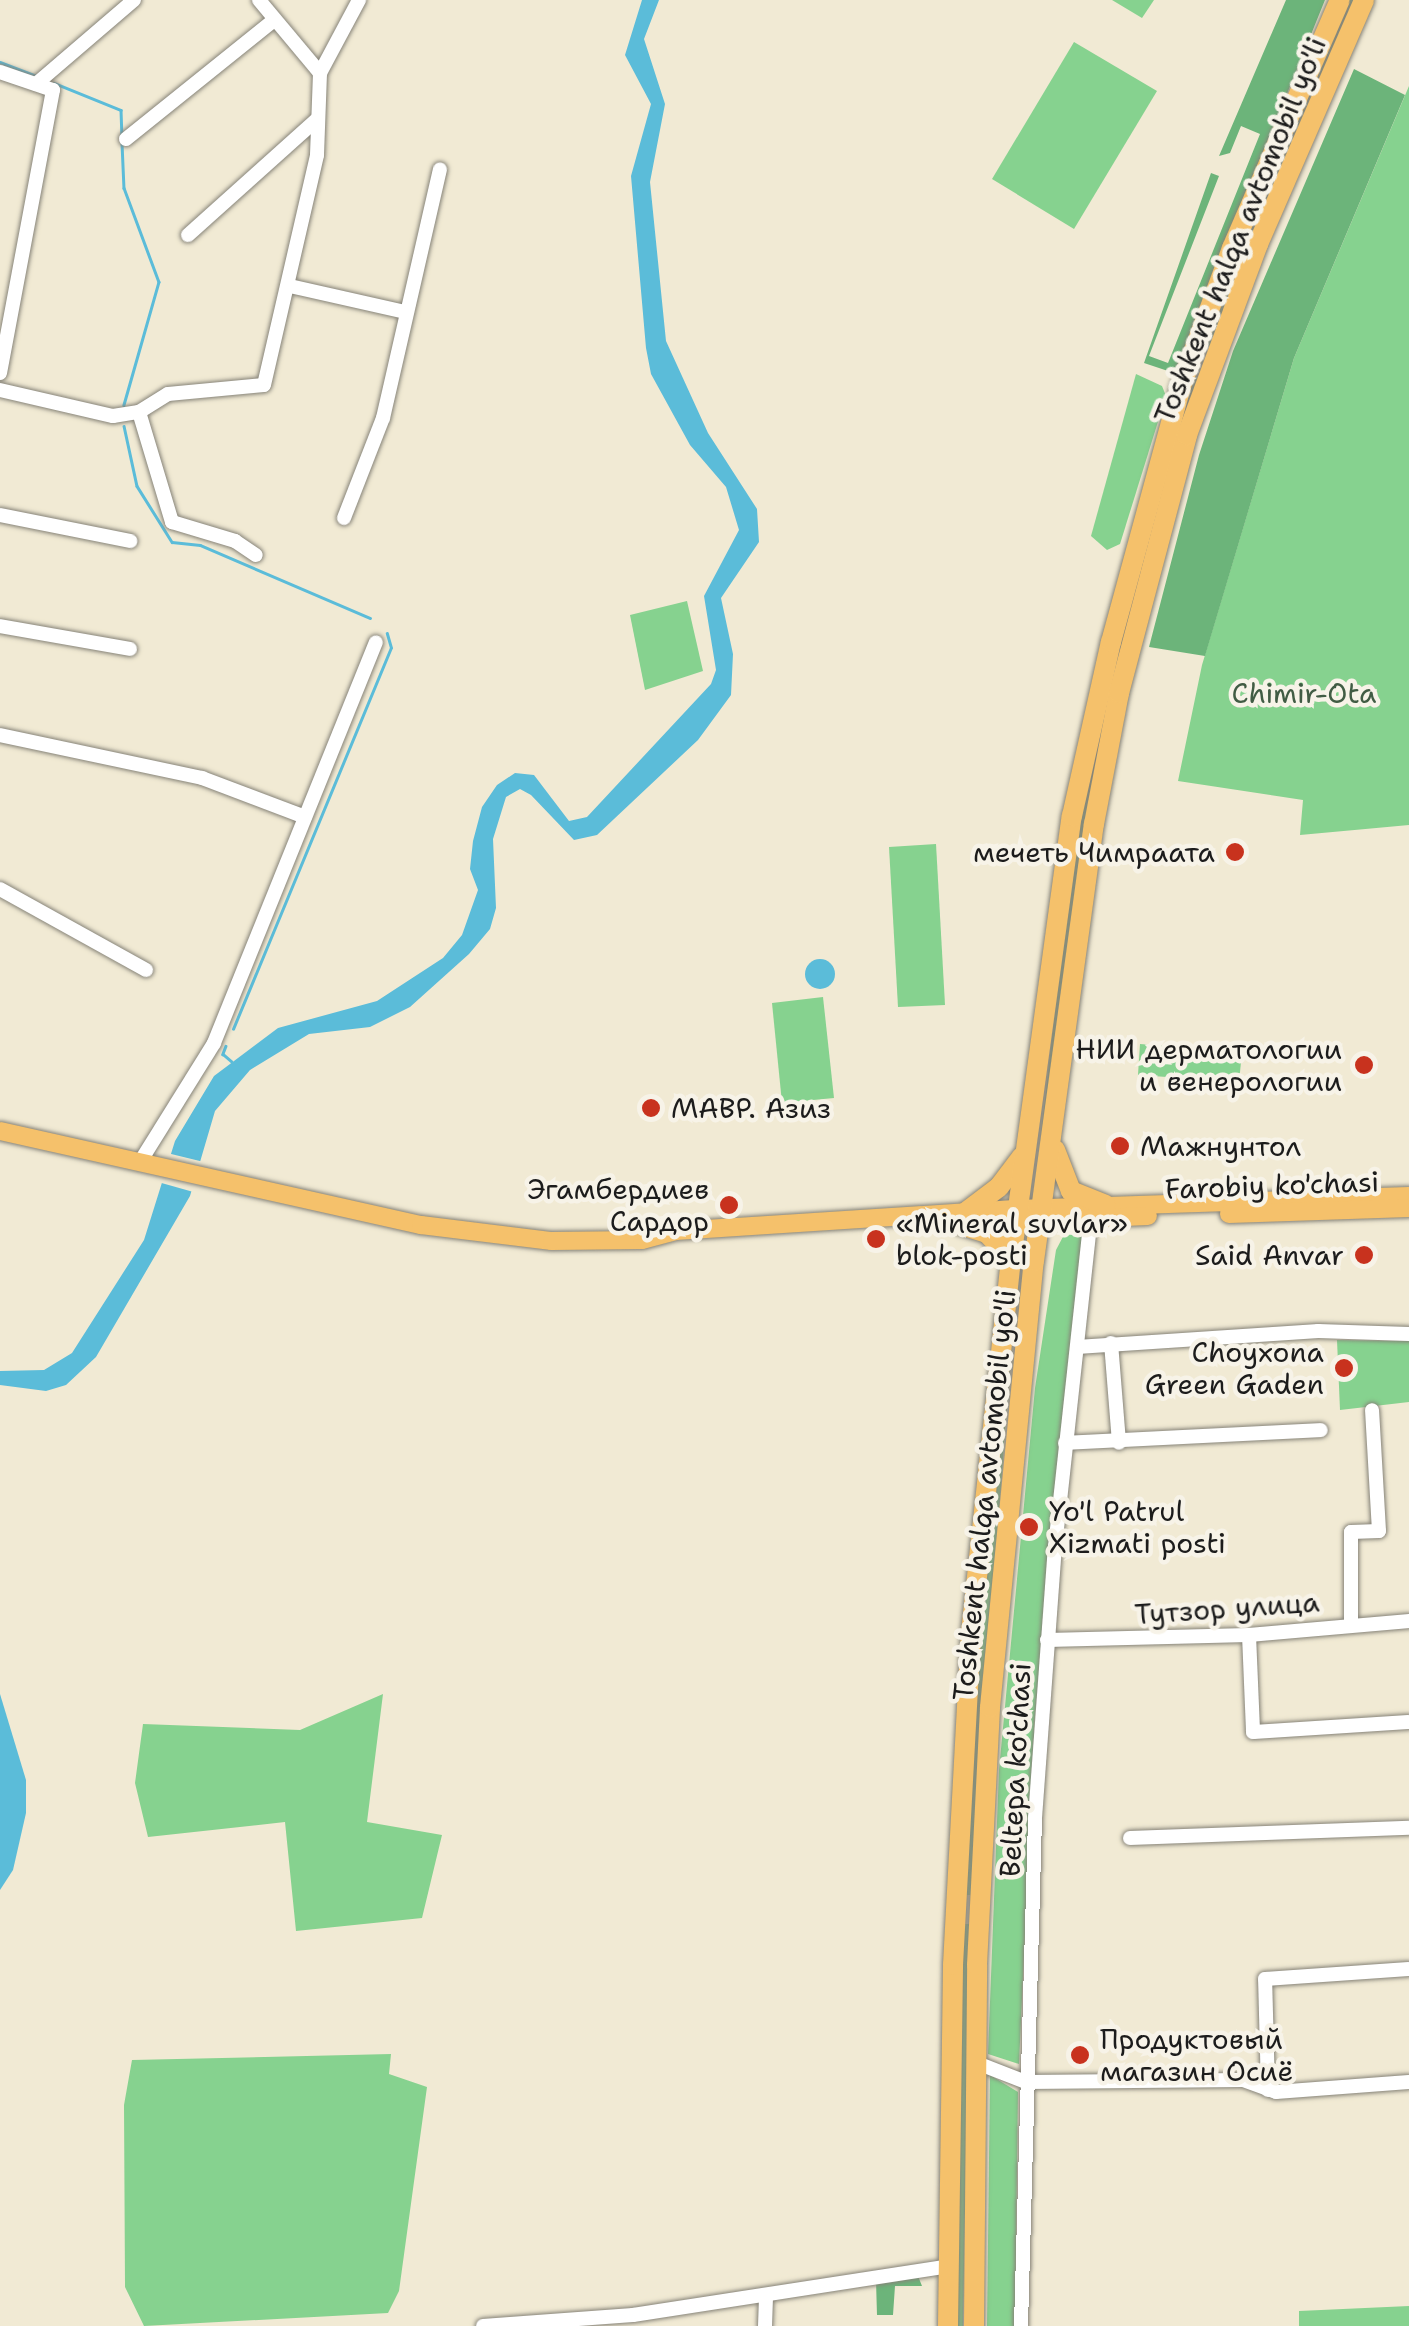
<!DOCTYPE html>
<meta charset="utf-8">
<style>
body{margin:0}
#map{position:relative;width:1409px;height:2326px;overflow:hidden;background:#f1ead4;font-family:"Shantell Sans",sans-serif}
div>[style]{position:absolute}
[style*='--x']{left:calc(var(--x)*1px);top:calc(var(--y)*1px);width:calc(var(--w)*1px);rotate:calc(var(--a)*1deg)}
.green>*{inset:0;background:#86d28f}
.forest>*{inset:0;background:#6cb47a}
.water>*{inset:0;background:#5bbcd9}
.round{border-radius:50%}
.pier>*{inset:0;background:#f1ead4}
.stream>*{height:2.5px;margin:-1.25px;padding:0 1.25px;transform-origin:1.25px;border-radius:1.25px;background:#5bbcd9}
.roads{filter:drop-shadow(0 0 2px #868378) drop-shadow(0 0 2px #868378)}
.minor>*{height:14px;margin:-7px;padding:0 7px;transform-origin:7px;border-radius:7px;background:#fff}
.major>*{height:18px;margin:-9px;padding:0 9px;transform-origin:9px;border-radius:9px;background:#f5c16b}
.highway>*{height:20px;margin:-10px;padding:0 10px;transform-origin:10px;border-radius:10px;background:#f5c16b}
.dots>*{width:28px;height:28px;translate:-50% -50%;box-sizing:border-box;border:5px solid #f7f3e8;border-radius:50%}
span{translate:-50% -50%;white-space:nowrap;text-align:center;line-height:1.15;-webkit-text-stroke:9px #f7f3e8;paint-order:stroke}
.street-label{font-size:28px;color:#1c1c1c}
.park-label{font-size:28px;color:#415c44}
.poi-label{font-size:28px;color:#1c1c1c}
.right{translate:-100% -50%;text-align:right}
.left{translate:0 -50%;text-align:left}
</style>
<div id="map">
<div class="green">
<i style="clip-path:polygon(1112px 0,1154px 0,1142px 18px)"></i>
<i style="clip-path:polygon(1348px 0,1355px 0,1209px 347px,1203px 345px)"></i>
<i style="clip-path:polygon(1074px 42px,1157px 91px,1074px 229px,992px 179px)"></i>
<i style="clip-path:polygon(1409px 86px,1409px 825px,1300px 835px,1303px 800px,1178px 781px,1202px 665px,1294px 358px)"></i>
<i style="clip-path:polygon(1136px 374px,1162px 386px,1166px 396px,1120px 544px,1107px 550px,1091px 536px)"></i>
<i style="clip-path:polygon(1191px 376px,1198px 378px,1114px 683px,1089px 799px,1037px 1172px,1070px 875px,1107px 680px)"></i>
<i style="clip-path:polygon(687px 601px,703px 671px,645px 690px,630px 615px)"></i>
<i style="clip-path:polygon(936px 844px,945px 1005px,898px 1007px,889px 847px)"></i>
<i style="clip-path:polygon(823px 997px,834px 1098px,782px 1103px,772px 1003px)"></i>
<i style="clip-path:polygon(1140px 1044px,1242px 1052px,1239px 1082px,1138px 1075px)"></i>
<i style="clip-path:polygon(1078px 1227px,1084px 1236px,1035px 1715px,1019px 2064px,988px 2054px,999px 1770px,1035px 1388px,1056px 1250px,1066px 1231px)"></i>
<i style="clip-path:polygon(1012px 1335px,971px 1895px,965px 1895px,981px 1616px)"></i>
<i style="clip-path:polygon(1337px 1340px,1409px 1341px,1409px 1402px,1340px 1410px)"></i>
<i style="clip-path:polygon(383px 1694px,367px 1822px,442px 1835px,422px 1918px,296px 1931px,285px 1822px,148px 1837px,135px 1783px,143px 1724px,300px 1730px)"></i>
<i style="clip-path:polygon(963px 1924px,970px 1924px,963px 2326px,956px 2326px)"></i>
<i style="clip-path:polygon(391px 2054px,389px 2074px,427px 2087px,399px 2291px,388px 2313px,144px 2326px,125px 2287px,124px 2105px,132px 2060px)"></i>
<i style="clip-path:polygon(990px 2075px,1018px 2092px,1015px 2326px,987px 2326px)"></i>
<i style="clip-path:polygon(1409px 2306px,1409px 2326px,1299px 2326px,1299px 2311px)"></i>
</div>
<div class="forest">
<i style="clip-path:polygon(1286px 0,1325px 0,1174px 373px,1144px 363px,1211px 173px,1219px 176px,1149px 356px,1168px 363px,1260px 134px,1241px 126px,1230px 153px,1219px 156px)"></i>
<i style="clip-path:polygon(1354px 69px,1405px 95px,1294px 358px,1205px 656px,1149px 647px,1199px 455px,1233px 351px)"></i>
<i style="clip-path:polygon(918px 2276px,922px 2286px,895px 2286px,893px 2315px,877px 2315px,876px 2281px)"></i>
</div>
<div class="water">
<i style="clip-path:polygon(642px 0,659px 0,644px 39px,665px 104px,650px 182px,666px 341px,708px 433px,757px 509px,759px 542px,721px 598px,733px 654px,731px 695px,698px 740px,597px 835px,574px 840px,531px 795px,520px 789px,506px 797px,493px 839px,496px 908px,490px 929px,469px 954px,410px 1007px,370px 1027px,309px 1034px,250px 1070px,215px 1111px,190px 1196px,96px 1357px,66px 1385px,46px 1391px,0 1385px,0 1371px,44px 1370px,72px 1353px,144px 1240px,175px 1141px,214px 1076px,278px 1028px,377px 1001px,443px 958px,462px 935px,478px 890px,470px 869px,473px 841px,482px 807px,497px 785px,515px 773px,534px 775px,569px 821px,587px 817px,711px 684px,716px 670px,704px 596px,739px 530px,726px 487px,690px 445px,651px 374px,646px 348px,631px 176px,651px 104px,625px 55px)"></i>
<i class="round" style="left:805px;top:959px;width:30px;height:30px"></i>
<i style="clip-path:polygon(0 1694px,26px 1780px,26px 1813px,13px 1870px,0 1890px)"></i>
</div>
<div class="pier">
<i style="clip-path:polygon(167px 1153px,208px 1163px,197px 1193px,158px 1182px)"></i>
</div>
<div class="stream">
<i style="--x:0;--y:62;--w:40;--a:21"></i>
<i style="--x:54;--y:83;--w:72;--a:21.9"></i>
<i style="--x:121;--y:110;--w:25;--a:88"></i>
<i style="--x:122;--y:143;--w:45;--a:87.5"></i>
<i style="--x:124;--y:188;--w:100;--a:69.6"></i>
<i style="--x:159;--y:282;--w:128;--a:105.9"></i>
<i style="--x:124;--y:426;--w:61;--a:77.8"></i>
<i style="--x:137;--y:486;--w:66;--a:58"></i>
<i style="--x:172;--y:542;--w:28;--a:6"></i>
<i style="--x:200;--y:545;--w:185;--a:23.2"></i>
<i style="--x:233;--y:1029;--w:412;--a:-67.5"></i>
<i style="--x:391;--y:648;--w:15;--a:-106"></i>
<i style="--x:226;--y:1046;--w:9;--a:111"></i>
<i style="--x:223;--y:1054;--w:11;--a:41"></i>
</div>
<div class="roads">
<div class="minor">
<i style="--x:259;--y:0;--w:95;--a:50.1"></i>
<i style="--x:0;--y:72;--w:56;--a:18.8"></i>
<i style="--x:53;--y:90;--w:288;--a:100.6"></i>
<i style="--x:36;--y:84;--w:129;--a:-40.6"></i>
<i style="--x:126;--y:139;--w:190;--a:-38.8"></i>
<i style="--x:188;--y:235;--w:172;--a:-41.9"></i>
<i style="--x:290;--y:286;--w:118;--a:12.7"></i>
<i style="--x:0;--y:390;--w:116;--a:13"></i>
<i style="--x:113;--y:416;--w:26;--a:-9"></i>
<i style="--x:139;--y:412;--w:34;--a:-32"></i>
<i style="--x:168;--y:394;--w:96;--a:-5.4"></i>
<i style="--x:264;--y:385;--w:236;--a:-77"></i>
<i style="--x:317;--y:155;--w:82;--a:-87.9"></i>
<i style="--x:320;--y:73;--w:83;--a:-61.9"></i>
<i style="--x:139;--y:412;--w:115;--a:73.3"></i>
<i style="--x:172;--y:522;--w:66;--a:16.8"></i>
<i style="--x:235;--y:541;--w:25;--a:34"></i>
<i style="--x:0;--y:515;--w:133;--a:11.3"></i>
<i style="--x:344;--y:518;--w:107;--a:-68.7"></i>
<i style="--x:383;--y:418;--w:255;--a:-77.1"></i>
<i style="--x:0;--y:626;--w:132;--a:10"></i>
<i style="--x:0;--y:735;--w:207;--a:12"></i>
<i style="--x:202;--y:778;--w:110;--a:20.7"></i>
<i style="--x:0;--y:889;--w:167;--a:29"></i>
<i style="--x:140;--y:1162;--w:140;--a:-58.1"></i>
<i style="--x:214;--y:1043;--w:432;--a:-68"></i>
<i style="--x:1111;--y:1343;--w:100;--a:85.4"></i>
<i style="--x:1077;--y:1347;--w:242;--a:-3.8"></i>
<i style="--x:1318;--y:1331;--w:91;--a:1.9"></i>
<i style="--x:1065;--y:1443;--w:256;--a:-2.9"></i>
<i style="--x:1351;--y:1624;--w:92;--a:-90"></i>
<i style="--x:1351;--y:1532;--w:28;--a:-2"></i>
<i style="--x:1379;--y:1531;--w:121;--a:-93.3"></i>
<i style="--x:1249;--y:1635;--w:97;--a:87.6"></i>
<i style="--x:1253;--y:1732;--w:156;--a:-3.7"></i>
<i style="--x:1047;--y:1640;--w:202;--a:-1.4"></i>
<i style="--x:1249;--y:1635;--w:161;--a:-5"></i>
<i style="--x:1130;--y:1838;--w:279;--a:-2.1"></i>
<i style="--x:977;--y:2063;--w:53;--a:21.2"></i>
<i style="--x:1026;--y:2082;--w:217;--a:-0.5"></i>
<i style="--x:1243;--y:2080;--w:35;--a:20"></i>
<i style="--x:1276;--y:2092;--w:133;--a:-4.3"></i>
<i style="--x:1268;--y:2090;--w:111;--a:-91.5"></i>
<i style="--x:1265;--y:1979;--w:144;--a:-4"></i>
<i style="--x:483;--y:2326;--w:150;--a:-4.2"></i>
<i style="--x:633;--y:2315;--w:320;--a:-8.8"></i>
<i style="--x:765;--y:2326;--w:30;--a:-88"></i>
<i style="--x:1021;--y:2326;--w:508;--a:-88.42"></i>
<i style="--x:1035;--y:1818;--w:272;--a:-85.8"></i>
<i style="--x:1055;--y:1547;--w:331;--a:-83.8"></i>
</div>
<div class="major">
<i style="--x:0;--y:1131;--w:431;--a:12.6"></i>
<i style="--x:421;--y:1225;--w:132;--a:7"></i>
<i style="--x:552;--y:1241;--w:90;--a:-0.6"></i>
<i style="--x:642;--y:1240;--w:34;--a:-15"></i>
<i style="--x:675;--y:1231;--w:344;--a:-3.7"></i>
<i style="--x:1018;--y:1209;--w:391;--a:-1.9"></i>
<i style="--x:1229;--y:1214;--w:180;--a:-1.9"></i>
<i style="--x:1004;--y:1222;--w:144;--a:-2.4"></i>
</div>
<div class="highway">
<i style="--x:1055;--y:1150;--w:44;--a:68.7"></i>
<i style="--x:1071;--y:1191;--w:37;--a:22"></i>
<i style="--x:966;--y:1212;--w:41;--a:-37.1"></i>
<i style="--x:999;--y:1187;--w:38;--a:-53"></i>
<i style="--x:961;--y:1225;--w:27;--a:17"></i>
<i style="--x:987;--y:1233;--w:35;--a:47"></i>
<i style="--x:948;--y:2326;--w:361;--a:-89.2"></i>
<i style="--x:953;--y:1965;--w:332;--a:-86.9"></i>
<i style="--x:971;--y:1633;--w:376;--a:-83.9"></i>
<i style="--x:1011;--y:1259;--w:447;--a:-82.2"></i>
<i style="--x:1072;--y:816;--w:178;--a:-77.4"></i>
<i style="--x:1111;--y:642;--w:265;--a:-74.7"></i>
<i style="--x:1181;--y:386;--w:147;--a:-69.7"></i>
<i style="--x:1232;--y:248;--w:270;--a:-66.5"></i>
<i style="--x:974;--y:2326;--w:361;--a:-89.5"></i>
<i style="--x:977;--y:1965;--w:258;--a:-87.1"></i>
<i style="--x:990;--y:1707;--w:448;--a:-84.4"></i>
<i style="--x:1034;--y:1261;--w:441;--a:-82.2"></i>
<i style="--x:1094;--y:824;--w:133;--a:-79.2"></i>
<i style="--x:1119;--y:693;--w:267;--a:-75.2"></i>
<i style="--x:1187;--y:435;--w:204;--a:-69.6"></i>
<i style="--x:1258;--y:244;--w:266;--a:-66.5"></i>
</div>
</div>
<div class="dots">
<i style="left:1235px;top:852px;background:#c8321e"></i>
<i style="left:1364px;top:1065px;background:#c8321e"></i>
<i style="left:651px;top:1108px;background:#c8321e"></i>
<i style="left:1120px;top:1146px;background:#c8321e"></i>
<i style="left:729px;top:1205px;background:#c8321e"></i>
<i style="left:876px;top:1239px;background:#c8321e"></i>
<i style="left:1364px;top:1255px;background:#c8321e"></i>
<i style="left:1344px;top:1368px;background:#c8321e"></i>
<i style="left:1029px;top:1527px;background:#c8321e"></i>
<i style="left:1080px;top:2055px;background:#c8321e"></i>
</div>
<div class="street-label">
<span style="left:1240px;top:230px;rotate:-68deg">Toshkent halqa avtomobil yo'li</span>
<span style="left:1272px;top:1185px;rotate:-2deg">Farobiy ko'chasi</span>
<span style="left:984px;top:1495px;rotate:-84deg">Toshkent halqa avtomobil yo'li</span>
<span style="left:1227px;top:1608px;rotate:-4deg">Тутзор улица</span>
<span style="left:1015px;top:1770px;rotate:-87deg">Beltepa ko'chasi</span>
</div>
<div class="park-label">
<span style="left:1304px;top:693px">Chimir-Ota</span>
</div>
<div class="poi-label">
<span class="right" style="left:1215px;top:852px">мечеть Чимраата</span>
<span class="right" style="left:1342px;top:1065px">НИИ дерматологии<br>и венерологии</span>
<span class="left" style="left:671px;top:1108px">МАВР. Азиз</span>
<span class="left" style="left:1140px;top:1146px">Мажнунтол</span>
<span class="right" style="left:709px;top:1205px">Эгамбердиев<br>Сардор</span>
<span class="left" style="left:896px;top:1239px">«Mineral suvlar»<br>blok-posti</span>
<span class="right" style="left:1344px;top:1255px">Said Anvar</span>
<span class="right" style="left:1324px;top:1368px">Choyxona<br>Green Gaden</span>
<span class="left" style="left:1049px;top:1527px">Yo'l Patrul<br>Xizmati posti</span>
<span class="left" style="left:1100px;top:2055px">Продуктовый<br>магазин Осиё</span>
</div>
</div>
